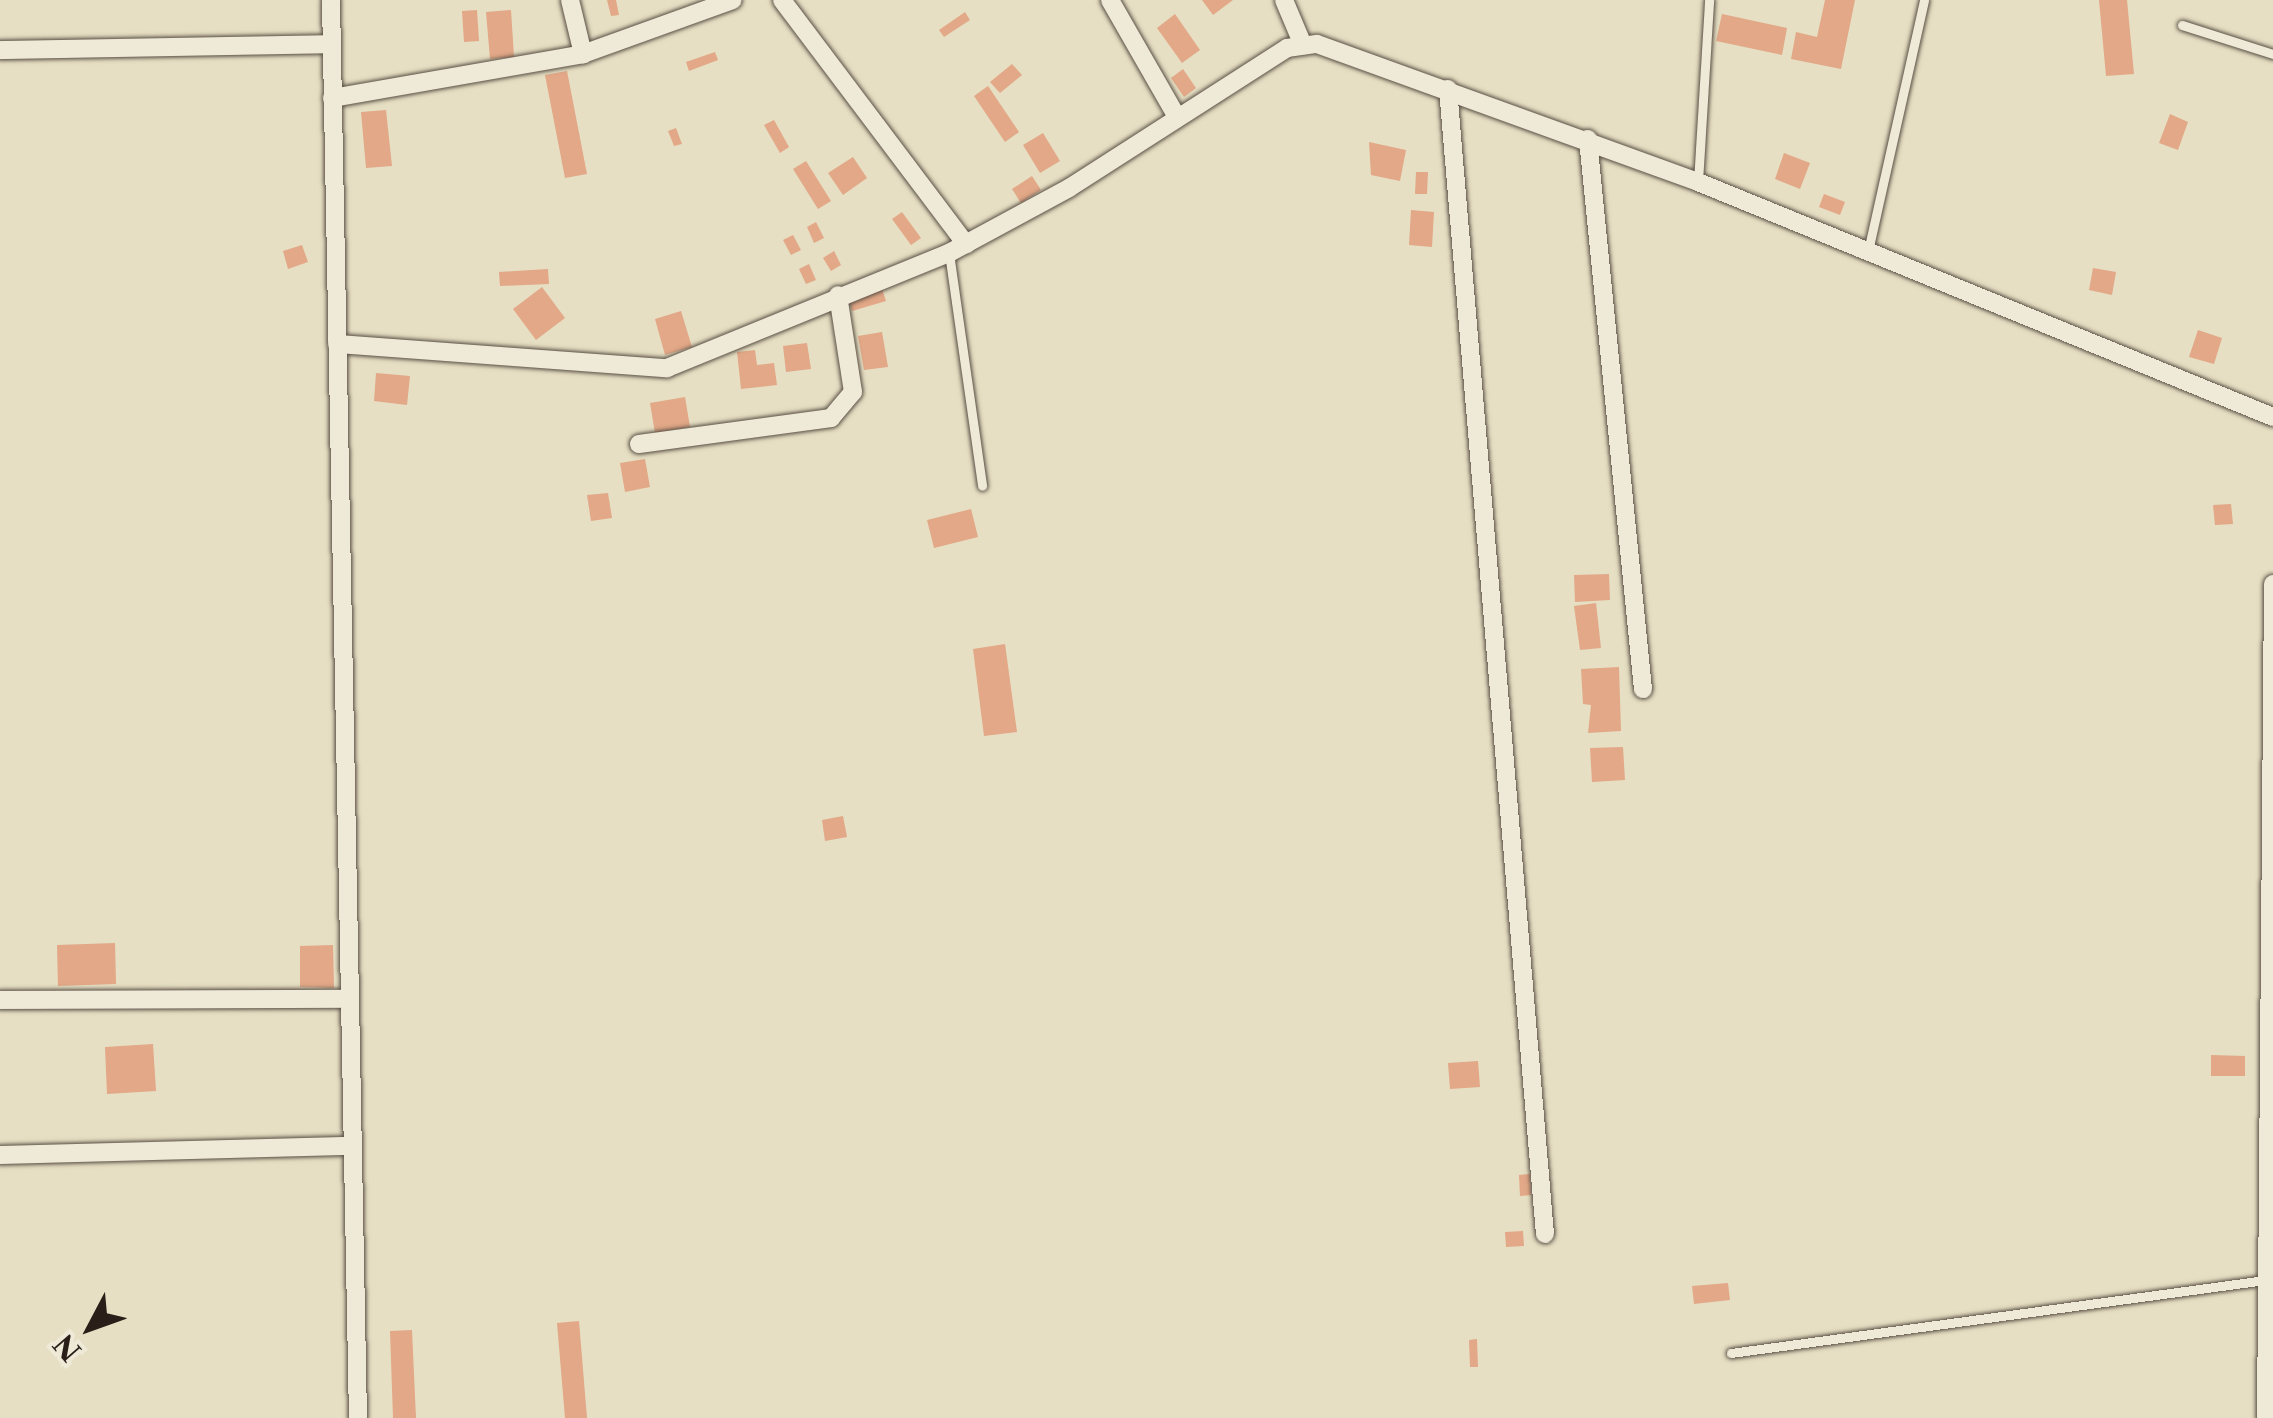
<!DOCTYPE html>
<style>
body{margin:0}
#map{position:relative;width:2273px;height:1418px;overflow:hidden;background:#e6dfc3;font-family:"Libre Caslon Text",serif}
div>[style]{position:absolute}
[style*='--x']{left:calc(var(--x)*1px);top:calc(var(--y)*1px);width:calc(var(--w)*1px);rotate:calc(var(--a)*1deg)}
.building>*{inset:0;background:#e2a887}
.roads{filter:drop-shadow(0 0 2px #594e44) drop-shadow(0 0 2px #594e44)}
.lane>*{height:9px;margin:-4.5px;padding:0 4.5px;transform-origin:4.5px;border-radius:4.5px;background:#efead8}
.street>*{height:18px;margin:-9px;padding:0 9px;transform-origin:9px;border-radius:9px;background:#efead8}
span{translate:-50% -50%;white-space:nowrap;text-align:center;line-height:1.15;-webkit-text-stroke:10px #efead8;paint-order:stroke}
.north{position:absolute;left:40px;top:1278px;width:100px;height:100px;-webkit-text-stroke:8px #efead8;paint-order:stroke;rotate:229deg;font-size:28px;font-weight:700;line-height:40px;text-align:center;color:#2a1e19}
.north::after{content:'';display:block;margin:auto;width:35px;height:45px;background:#2a1e19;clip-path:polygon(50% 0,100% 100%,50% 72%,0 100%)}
</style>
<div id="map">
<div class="building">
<i style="clip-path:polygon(607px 0,616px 0,619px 15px,611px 16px)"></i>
<i style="clip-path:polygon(1202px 0,1233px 0,1213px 15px)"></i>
<i style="clip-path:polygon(1825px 0,1855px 0,1841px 69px,1791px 59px,1796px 32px,1817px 37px)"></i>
<i style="clip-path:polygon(2099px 0,2127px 0,2134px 74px,2106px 76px)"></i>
<i style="clip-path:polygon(477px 10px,479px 41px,464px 42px,462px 11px)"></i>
<i style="clip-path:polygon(511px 10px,514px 57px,490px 59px,486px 12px)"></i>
<i style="clip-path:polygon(965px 12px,970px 20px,944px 37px,939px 30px)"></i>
<i style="clip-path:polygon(1175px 14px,1200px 50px,1182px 63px,1157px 28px)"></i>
<i style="clip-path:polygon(1722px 14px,1787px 28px,1782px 55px,1716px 41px)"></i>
<i style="clip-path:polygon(715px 52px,718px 60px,689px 71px,686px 62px)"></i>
<i style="clip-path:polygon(1012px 64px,1022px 75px,1000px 93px,990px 82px)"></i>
<i style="clip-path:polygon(1183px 69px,1196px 88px,1184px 97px,1171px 78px)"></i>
<i style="clip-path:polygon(567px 71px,587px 174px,565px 178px,545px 75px)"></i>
<i style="clip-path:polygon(988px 86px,1019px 132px,1005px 142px,974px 96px)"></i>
<i style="clip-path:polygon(386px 110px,392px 166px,366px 168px,361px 112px)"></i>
<i style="clip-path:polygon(2170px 114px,2188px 122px,2178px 150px,2159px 143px)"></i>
<i style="clip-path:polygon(774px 120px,789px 147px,780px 153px,764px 125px)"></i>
<i style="clip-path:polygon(676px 128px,682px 144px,674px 146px,668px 131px)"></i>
<i style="clip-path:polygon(1043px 133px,1060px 161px,1040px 173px,1023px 145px)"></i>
<i style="clip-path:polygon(1369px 142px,1406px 150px,1400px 181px,1371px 175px)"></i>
<i style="clip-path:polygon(1784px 153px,1810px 163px,1800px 189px,1775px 179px)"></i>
<i style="clip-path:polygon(853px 157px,867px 178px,843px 195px,828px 173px)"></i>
<i style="clip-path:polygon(806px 161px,831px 201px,818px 209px,793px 169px)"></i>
<i style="clip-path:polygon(1416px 172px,1428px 172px,1427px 194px,1415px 194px)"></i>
<i style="clip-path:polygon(1032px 176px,1041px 190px,1021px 203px,1012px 189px)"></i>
<i style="clip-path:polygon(1824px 194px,1845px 202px,1840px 215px,1819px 207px)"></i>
<i style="clip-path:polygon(1411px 210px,1434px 212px,1432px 247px,1409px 245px)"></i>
<i style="clip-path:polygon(902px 212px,921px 238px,911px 245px,892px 219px)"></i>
<i style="clip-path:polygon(816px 222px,824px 238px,814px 243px,807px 227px)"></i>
<i style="clip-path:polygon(793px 235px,801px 250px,791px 255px,783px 240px)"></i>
<i style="clip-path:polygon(302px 245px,308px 262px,288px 269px,283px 251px)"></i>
<i style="clip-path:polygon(834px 251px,841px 265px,831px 271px,823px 258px)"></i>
<i style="clip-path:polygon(809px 264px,816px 280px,806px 284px,799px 269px)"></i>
<i style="clip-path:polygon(2093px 268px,2116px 272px,2112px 295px,2089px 290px)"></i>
<i style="clip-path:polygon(548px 269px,549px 284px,500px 286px,499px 272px)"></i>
<i style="clip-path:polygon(881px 286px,886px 301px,852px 311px,848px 296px)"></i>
<i style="clip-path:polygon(542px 287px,565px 318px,536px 340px,513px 309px)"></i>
<i style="clip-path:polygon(681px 311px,692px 347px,665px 355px,655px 319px)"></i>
<i style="clip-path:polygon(2198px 330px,2222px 338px,2214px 364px,2189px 357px)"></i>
<i style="clip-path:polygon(882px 332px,888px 367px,864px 370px,858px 336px)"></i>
<i style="clip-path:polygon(807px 343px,811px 369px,786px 372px,783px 346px)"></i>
<i style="clip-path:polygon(755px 350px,757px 365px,774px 363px,777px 385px,741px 389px,737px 352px)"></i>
<i style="clip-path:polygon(376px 373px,410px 376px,407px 405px,374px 401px)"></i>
<i style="clip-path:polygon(685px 397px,690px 427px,655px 433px,650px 403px)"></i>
<i style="clip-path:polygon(645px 459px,650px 487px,625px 492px,620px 463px)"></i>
<i style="clip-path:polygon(608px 493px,612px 518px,591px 521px,587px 495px)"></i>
<i style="clip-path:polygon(2231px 504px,2233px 524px,2215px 525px,2213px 505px)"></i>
<i style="clip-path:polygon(971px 509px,978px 537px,934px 548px,927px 520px)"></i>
<i style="clip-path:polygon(1609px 574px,1610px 600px,1575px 602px,1574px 575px)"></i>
<i style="clip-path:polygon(1596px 603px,1601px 648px,1580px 650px,1574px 606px)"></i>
<i style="clip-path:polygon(1005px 644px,1017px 732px,984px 736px,973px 649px)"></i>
<i style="clip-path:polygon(1619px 667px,1621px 731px,1588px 733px,1591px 705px,1583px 704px,1581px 669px)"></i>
<i style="clip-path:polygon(1623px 747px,1625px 780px,1592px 782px,1590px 748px)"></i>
<i style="clip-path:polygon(843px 816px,847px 837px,825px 841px,822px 820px)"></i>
<i style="clip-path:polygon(115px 943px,116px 984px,58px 986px,57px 945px)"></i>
<i style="clip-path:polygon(333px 945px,334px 988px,300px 987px,300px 946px)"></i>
<i style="clip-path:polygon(153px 1044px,156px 1091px,107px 1094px,105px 1047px)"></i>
<i style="clip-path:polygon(2211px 1055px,2245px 1056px,2245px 1076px,2211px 1076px)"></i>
<i style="clip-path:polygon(1478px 1061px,1480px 1087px,1450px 1089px,1448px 1063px)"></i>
<i style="clip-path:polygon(1530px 1174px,1531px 1195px,1520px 1196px,1519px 1175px)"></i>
<i style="clip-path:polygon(1523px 1231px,1524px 1246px,1506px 1247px,1505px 1232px)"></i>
<i style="clip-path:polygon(1728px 1283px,1730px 1300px,1694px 1304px,1692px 1286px)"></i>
<i style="clip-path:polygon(579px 1321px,587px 1418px,565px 1418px,557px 1323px)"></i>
<i style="clip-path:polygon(412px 1330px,416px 1418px,393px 1418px,390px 1331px)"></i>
<i style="clip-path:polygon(1477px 1339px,1478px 1367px,1470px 1367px,1469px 1340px)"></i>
</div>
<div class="roads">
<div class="lane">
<i style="--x:2182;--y:25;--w:96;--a:17.7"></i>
<i style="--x:1698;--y:182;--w:182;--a:-86.5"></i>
<i style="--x:1868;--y:251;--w:257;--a:-77.4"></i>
<i style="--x:949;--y:253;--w:235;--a:81.9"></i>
<i style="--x:1731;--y:1353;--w:539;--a:-7.78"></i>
</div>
<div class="street">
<i style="--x:331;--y:0;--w:1418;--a:88.91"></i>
<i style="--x:570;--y:0;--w:56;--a:76.5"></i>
<i style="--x:782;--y:0;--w:306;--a:53"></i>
<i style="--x:1110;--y:0;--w:135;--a:60.2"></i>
<i style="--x:1284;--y:0;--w:49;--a:67.1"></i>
<i style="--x:0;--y:50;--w:331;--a:-1"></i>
<i style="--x:1448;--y:89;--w:1149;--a:85.16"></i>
<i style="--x:332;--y:98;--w:255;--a:-9.9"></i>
<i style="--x:583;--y:54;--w:159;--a:-19.8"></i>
<i style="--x:1588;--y:139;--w:553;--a:84.29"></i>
<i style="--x:337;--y:344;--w:331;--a:4.2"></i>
<i style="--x:667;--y:368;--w:305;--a:-22.2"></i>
<i style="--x:949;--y:253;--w:136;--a:-28.4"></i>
<i style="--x:1069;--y:188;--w:259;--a:-32.7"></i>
<i style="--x:1287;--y:48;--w:30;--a:-8"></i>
<i style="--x:1317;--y:44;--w:405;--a:19.9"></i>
<i style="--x:1698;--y:182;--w:621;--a:22.23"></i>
<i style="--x:639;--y:444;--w:194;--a:-7.7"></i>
<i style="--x:831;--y:418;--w:34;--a:-50"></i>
<i style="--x:853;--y:392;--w:98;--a:-98.8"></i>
<i style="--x:0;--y:1000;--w:350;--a:-0.2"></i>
<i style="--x:0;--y:1155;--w:353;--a:-1.5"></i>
<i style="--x:2266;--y:1418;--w:834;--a:-89.52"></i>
</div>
</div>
<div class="north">N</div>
</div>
